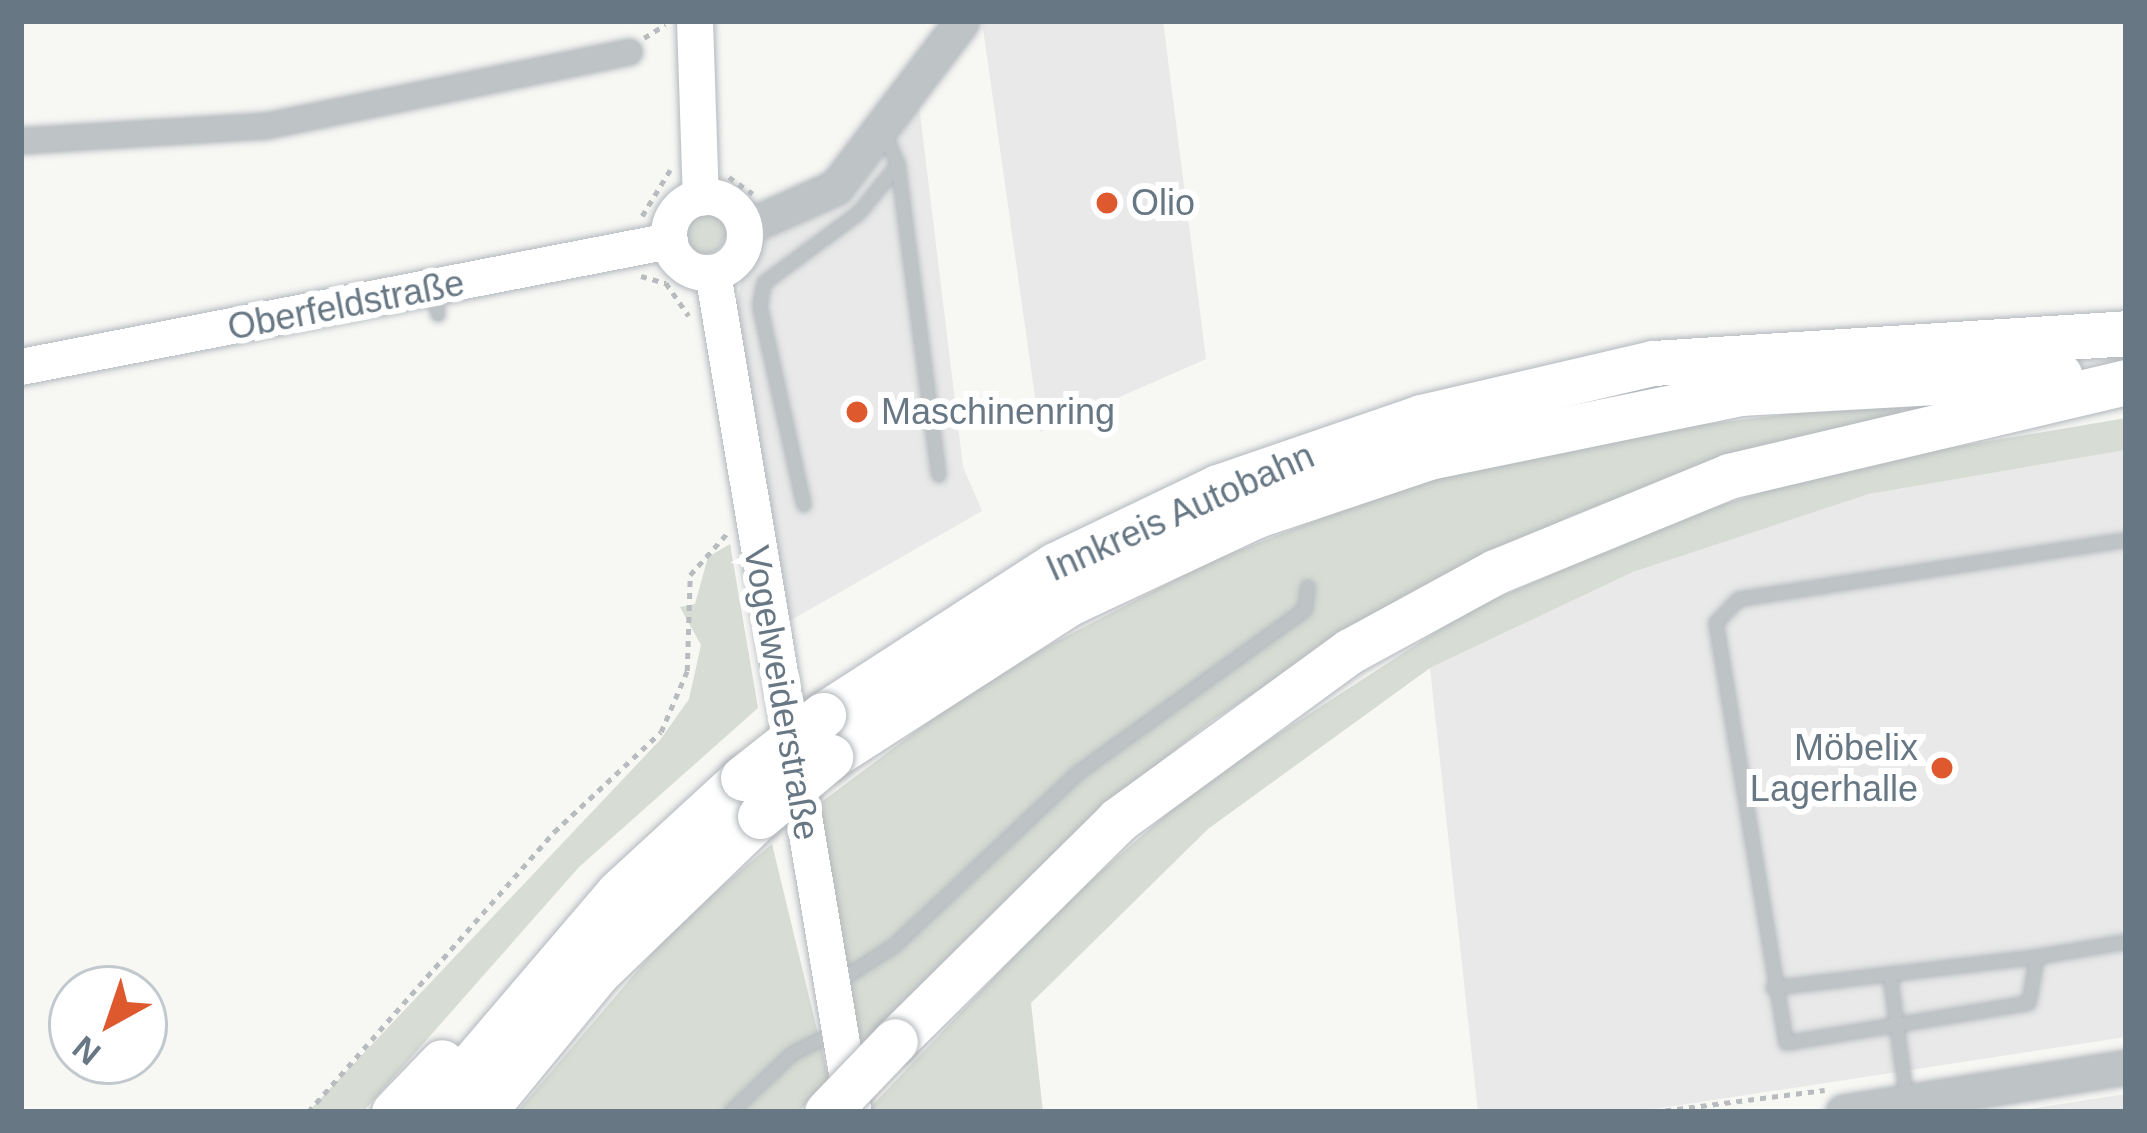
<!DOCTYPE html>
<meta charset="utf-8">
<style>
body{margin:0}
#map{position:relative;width:2147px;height:1133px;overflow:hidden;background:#f7f7f4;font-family:Arial,sans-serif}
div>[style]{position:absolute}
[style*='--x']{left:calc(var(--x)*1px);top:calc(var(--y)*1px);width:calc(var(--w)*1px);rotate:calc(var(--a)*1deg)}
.built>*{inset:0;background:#e8e9e8}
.green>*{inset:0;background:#d7dcd4}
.round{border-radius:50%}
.path>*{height:4.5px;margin-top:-2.25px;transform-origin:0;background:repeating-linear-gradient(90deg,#b9bcbe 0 6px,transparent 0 12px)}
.roads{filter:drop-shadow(0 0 3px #b3b8bd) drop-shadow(0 0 3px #b3b8bd)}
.service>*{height:12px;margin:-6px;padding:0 6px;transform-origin:6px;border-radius:6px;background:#bec3c6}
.minor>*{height:24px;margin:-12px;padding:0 12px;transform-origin:12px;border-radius:12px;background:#bec3c6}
.tertiary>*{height:33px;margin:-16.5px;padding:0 16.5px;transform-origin:16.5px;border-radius:16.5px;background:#bec3c6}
.secondary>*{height:36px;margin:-18px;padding:0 18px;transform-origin:18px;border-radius:18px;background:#fff}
.secondary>.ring{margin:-18px;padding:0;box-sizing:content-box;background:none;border:36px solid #fff;border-radius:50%}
.motorway>*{height:45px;margin:-22.5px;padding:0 22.5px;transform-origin:22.5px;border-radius:22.5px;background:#fff}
.bridges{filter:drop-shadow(0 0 3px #b2b6b9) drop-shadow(0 0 3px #b2b6b9)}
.motorway-bridge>*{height:45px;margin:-22.5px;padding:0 22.5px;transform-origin:22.5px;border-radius:22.5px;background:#fff}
.dots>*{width:33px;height:33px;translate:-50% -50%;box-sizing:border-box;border:6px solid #fff;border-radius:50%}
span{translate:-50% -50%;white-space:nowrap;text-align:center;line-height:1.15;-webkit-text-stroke:12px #fff;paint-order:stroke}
.poi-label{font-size:36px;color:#677784}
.left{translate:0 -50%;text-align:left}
.right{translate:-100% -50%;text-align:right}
.street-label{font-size:36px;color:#677784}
.frame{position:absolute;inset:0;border:24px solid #677784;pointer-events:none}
.north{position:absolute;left:48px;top:965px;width:120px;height:120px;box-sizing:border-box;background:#fff;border:3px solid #c2c9ce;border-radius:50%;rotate:220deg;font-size:33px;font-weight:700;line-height:48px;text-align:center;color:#677784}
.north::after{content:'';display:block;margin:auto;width:42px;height:54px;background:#de5a2e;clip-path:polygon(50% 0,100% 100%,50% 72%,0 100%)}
</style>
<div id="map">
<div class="built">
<i style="clip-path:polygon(982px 21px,1163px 21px,1206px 359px,1040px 432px)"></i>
<i style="clip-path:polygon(919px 105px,963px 467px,982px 511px,786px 623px,736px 314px,743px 268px,762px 241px,861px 183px)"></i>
<i style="clip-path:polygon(2126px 450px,2126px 1037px,1635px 1112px,1478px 1112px,1430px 668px,1633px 572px,1869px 494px)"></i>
<i style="clip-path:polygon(2126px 1094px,2126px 1112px,2009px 1112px)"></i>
</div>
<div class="green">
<i class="round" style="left:684px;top:212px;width:42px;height:42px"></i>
<i style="clip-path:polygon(1900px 401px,1900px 413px,1719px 460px,1566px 518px,1383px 609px,1210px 722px,1090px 819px,858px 1049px,816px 806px,990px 676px,1209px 562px,1412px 483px,1623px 434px)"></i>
<i style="clip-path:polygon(2126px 418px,2126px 450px,1869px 494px,1633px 572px,1430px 668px,1208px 829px,1031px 1003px,1043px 1112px,866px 1112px,1066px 902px,1200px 785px,1468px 611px,1675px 520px,1843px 466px)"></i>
<i style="clip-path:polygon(730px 544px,758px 708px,579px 867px,363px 1112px,308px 1112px,660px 740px,689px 699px,701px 645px,680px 607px,695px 604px,708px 557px)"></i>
<i style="clip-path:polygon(772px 844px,829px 1079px,798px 1112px,517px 1112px,678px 923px)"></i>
</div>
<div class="path">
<i style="--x:644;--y:38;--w:25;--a:-32"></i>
<i style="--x:729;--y:177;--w:29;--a:35"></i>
<i style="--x:642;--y:216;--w:54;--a:-58.7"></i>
<i style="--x:641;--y:276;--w:26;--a:16"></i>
<i style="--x:666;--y:283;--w:40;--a:55.1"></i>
<i style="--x:308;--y:1112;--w:373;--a:-48.7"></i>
<i style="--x:554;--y:832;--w:146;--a:-43.1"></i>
<i style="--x:661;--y:732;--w:66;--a:-66.9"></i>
<i style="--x:687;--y:671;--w:96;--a:-88.2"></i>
<i style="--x:690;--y:575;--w:60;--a:-48.4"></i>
<i style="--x:1653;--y:1112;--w:173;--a:-7.3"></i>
</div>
<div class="roads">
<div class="service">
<i style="--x:884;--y:133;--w:35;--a:66"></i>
<i style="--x:898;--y:165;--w:313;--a:82.5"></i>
<i style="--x:434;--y:289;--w:26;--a:81"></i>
<i style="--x:804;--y:505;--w:204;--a:-102.5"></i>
<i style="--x:760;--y:306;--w:23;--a:-80"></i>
<i style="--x:764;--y:283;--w:118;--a:-36.4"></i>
<i style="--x:859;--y:213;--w:62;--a:-50.9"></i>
<i style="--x:2126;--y:540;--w:391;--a:171.3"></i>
<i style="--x:1739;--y:599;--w:33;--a:134"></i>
<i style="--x:1716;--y:623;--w:426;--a:80.5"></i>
<i style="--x:1786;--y:1043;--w:246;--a:-9.3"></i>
<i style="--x:2029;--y:1003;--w:47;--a:-80.1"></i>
<i style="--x:2037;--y:957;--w:90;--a:-9.6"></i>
<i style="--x:1890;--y:974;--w:128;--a:82.4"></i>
<i style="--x:838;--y:982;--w:67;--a:-32.7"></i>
<i style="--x:894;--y:946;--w:253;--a:-43.2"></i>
<i style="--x:1078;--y:773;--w:279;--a:-35.7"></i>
<i style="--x:1305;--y:610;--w:23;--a:-83"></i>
<i style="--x:1773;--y:988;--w:266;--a:-6.7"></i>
<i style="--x:731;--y:1112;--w:84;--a:-43.6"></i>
<i style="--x:792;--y:1054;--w:46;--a:-27.1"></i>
</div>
<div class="minor">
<i style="--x:21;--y:141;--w:245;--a:-3.5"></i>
<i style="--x:266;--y:126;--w:371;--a:-11.5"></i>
</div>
<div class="tertiary">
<i style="--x:744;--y:228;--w:101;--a:-24"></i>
<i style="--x:836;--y:187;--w:208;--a:-52.8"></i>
<i style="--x:1843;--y:1112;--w:287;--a:-9"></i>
</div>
<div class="secondary">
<i style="--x:695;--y:21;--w:177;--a:88.1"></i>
<i class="ring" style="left:669px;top:197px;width:40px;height:40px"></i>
<i style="--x:713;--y:273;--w:848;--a:80.49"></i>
<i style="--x:21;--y:367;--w:661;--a:-10.99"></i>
</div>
<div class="motorway">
<i style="--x:823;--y:715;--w:276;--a:-32.9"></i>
<i style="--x:1055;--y:565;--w:181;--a:-25.6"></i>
<i style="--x:1218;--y:487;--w:215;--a:-19"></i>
<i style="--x:1421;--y:417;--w:238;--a:-13.1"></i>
<i style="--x:1653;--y:363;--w:474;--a:-3.6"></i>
<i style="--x:830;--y:757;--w:284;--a:-32.8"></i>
<i style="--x:1069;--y:603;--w:208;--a:-25.1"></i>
<i style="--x:1257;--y:515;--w:182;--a:-18.6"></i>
<i style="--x:1429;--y:457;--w:318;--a:-11.6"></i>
<i style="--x:1740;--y:393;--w:320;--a:-3.2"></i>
<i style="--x:895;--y:1041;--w:314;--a:-44.7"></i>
<i style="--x:1118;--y:820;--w:287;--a:-36.1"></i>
<i style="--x:1350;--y:651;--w:165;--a:-28.6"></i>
<i style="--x:1495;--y:572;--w:253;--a:-22.3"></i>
<i style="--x:1729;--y:476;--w:408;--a:-13.3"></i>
<i style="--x:394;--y:1112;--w:69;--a:-46.2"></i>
<i style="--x:431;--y:1112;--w:289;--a:-49.5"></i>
<i style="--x:619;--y:892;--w:168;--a:-42.6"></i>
<i style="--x:483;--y:1112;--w:183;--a:-50.6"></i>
<i style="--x:599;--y:971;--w:223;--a:-43.9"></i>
</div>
</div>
<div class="bridges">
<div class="motorway-bridge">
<i style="--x:743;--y:778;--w:102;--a:-38.2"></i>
<i style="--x:760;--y:816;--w:92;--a:-40.1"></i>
<i style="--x:827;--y:1112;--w:98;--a:-46.2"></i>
</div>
</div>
<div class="dots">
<i style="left:1107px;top:203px;background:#de5a2e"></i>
<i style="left:857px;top:412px;background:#de5a2e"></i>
<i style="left:1942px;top:768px;background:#de5a2e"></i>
</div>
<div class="poi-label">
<span class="left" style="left:1131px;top:203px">Olio</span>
<span class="left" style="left:881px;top:412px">Maschinenring</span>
<span class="right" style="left:1918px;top:768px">Möbelix<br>Lagerhalle</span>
</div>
<div class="street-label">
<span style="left:346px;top:305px;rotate:-11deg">Oberfeldstraße</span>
<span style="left:1180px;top:512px;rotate:-24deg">Innkreis Autobahn</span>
<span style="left:782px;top:693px;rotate:80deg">Vogelweiderstraße</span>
</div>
<div class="frame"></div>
<div class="north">N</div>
</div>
